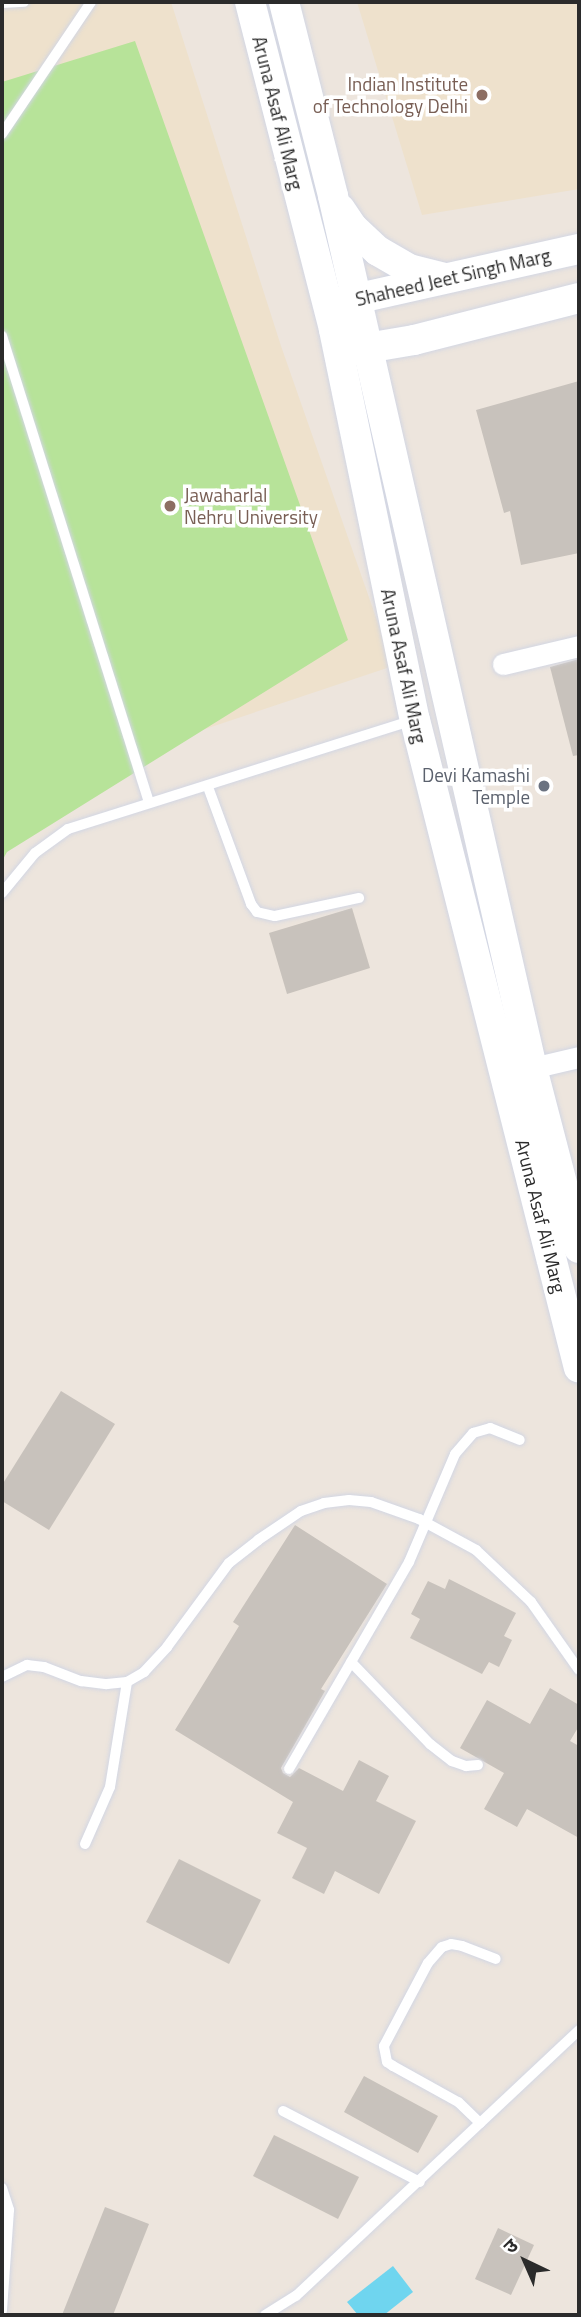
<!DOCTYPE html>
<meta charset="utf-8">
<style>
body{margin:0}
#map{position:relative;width:581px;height:2317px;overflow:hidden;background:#ede5dd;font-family:"Titillium Web","Noto Sans Devanagari",sans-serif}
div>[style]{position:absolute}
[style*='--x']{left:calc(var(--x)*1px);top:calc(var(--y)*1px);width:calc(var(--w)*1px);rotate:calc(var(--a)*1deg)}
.education>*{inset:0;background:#eee1cc}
.green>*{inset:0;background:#b7e399}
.water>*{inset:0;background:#6fd5ef}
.building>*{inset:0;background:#c8c2bc}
.roads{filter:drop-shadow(0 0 2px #d2d6e3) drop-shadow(0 0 2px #d2d6e3)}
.lane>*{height:10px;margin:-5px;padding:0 5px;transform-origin:5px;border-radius:5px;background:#fff}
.street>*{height:21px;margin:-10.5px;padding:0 10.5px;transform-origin:10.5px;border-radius:10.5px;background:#fff}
.secondary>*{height:30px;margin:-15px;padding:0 15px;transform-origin:15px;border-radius:15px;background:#fff}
.dots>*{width:19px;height:19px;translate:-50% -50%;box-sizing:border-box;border:4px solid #fff;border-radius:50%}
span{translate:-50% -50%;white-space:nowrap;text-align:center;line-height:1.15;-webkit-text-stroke:7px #fff;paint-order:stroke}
.education-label{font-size:19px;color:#785e54}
.right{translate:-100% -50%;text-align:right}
.left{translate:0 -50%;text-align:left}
.street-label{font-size:19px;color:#2b2b2b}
.worship-label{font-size:19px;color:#5b616d}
.frame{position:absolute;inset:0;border:4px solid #2b2b2b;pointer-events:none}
.north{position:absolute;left:490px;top:2226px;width:70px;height:70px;-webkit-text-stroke:5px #fff;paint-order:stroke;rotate:316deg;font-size:19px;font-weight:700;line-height:28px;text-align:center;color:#2b2b2b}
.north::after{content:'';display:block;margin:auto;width:24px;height:32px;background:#2b2b2b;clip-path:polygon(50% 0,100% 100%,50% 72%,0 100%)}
</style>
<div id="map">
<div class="education">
<i style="clip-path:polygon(2px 2px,171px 2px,281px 346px,393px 666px,2px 797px)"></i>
<i style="clip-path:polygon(357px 2px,579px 2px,579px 189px,422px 215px)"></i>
</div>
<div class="green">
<i style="clip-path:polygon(135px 41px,348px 640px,7px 852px,2px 861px,2px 82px)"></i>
</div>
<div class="water">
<i style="clip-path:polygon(393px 2266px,413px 2292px,384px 2315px,358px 2315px,347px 2302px)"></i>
</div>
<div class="building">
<i style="clip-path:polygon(579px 381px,579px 553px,521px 565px,510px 511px,504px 513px,476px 410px)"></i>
<i style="clip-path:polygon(579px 659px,579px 755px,573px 756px,550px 667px)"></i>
<i style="clip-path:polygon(352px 908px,370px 968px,287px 994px,269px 933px)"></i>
<i style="clip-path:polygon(61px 1391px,115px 1424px,49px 1530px,2px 1501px,2px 1485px)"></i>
<i style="clip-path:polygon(295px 1525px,387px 1584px,321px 1689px,325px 1691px,281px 1768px,283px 1773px,290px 1777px,299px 1768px,343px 1791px,359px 1760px,389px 1776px,376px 1801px,416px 1821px,379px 1894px,335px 1871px,324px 1894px,292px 1878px,307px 1848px,277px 1833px,293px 1802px,175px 1730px,239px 1626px,233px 1622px)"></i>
<i style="clip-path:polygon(449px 1579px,516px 1613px,504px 1636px,512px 1640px,499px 1667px,489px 1662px,482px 1674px,410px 1638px,420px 1619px,411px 1614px,428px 1581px,445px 1589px)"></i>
<i style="clip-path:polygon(550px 1688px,579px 1705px,579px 1726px,570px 1741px,579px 1746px,579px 1838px,527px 1809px,517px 1827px,484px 1809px,504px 1773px,460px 1748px,487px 1700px,530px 1724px)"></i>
<i style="clip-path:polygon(179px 1859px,261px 1900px,229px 1964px,146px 1922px)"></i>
<i style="clip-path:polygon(364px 2076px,438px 2116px,418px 2153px,344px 2112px)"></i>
<i style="clip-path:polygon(274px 2135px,359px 2177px,338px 2219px,253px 2176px)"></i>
<i style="clip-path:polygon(105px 2207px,149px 2224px,113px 2315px,62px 2315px)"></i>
<i style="clip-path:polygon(498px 2228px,534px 2245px,511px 2295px,475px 2279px)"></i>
</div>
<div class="roads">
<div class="lane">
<i style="--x:2;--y:3;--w:22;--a:-3"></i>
<i style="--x:2;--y:134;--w:159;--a:-56"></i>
<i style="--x:2;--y:336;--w:489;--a:72.5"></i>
<i style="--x:208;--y:787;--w:125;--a:69.8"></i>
<i style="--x:251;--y:904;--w:10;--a:53"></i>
<i style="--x:257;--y:912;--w:18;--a:13"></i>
<i style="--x:275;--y:916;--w:86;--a:-12.1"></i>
<i style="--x:2;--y:893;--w:52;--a:-50.5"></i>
<i style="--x:35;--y:853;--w:41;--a:-36"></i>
<i style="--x:68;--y:829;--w:363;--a:-17.5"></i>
<i style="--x:351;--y:1662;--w:114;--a:46.1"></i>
<i style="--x:430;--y:1744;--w:28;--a:38"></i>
<i style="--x:452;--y:1761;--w:15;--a:20"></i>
<i style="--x:466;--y:1766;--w:12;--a:-5"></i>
<i style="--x:2;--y:1677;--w:28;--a:-26"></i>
<i style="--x:27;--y:1665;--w:17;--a:7"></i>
<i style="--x:44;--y:1667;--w:40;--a:21"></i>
<i style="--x:81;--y:1681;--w:26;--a:7"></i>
<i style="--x:107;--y:1684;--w:20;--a:-6"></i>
<i style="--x:127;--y:1682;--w:20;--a:-30"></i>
<i style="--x:144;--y:1672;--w:34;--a:-47"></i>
<i style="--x:167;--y:1647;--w:104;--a:-53.6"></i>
<i style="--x:229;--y:1563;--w:37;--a:-38"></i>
<i style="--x:258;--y:1540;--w:52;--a:-34"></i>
<i style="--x:301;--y:1511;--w:24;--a:-19"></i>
<i style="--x:324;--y:1503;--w:25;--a:-7"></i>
<i style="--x:349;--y:1500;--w:22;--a:5"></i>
<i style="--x:371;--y:1502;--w:51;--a:19.5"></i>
<i style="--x:419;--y:1519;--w:65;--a:28.5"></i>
<i style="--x:476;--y:1550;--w:76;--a:43.4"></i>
<i style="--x:531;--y:1602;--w:83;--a:54.8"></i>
<i style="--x:289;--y:1769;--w:239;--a:-59.9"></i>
<i style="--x:409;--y:1562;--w:117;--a:-66.9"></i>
<i style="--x:455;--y:1454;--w:28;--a:-49"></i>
<i style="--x:473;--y:1433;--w:18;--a:-16"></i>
<i style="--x:490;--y:1428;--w:32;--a:22"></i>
<i style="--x:85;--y:1844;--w:62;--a:-66.3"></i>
<i style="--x:110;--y:1787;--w:106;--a:-80.8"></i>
<i style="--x:283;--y:2111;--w:154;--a:27.4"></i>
<i style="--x:480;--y:2123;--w:30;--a:-136"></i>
<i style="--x:458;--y:2102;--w:74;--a:-151"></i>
<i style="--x:393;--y:2066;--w:7;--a:-146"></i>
<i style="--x:387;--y:2062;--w:16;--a:-101"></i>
<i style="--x:384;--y:2046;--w:94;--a:-62.1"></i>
<i style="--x:428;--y:1963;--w:21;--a:-49"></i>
<i style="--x:442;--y:1947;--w:9;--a:-18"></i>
<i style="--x:451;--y:1944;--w:11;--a:10"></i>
<i style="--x:462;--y:1946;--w:36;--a:21"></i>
<i style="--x:2;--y:2188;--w:23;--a:72"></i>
<i style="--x:9;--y:2210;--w:101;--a:94"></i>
<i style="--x:265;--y:2315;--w:36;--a:-32"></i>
<i style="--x:296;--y:2296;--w:388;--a:-43.2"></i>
</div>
<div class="street">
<i style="--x:503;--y:664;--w:78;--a:-13.3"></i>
<i style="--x:532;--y:1068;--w:48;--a:-13.2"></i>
</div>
<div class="secondary">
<i style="--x:250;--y:2;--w:339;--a:75.6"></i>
<i style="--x:334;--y:330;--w:398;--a:78.3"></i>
<i style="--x:415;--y:720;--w:668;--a:75.8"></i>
<i style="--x:284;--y:2;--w:200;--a:75.8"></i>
<i style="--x:333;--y:196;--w:894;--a:77.14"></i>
<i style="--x:532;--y:1068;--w:186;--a:75.4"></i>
<i style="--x:340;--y:209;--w:22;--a:56"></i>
<i style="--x:352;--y:227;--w:35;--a:43"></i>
<i style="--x:378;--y:251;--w:36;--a:30"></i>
<i style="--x:409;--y:269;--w:36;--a:14"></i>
<i style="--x:337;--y:303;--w:248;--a:-12.6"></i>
<i style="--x:349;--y:351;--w:66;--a:-9.6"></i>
<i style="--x:414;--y:340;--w:170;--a:-14.3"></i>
</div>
</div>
<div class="dots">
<i style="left:482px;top:95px;background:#8d6e63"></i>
<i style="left:170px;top:506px;background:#8d6e63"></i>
<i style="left:544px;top:786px;background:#6b7280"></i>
</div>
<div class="education-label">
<span class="right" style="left:468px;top:95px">Indian Institute<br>of Technology Delhi</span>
<span class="left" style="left:184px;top:506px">Jawaharlal<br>Nehru University</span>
</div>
<div class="street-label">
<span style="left:278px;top:113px;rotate:76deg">Aruna Asaf Ali Marg</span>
<span style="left:453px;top:277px;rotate:-13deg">Shaheed Jeet Singh Marg</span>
<span style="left:404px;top:666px;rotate:78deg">Aruna Asaf Ali Marg</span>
<span style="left:541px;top:1216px;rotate:76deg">Aruna Asaf Ali Marg</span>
</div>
<div class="worship-label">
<span class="right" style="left:530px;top:786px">Devi Kamashi<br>Temple</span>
</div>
<div class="frame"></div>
<div class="north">उ</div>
</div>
